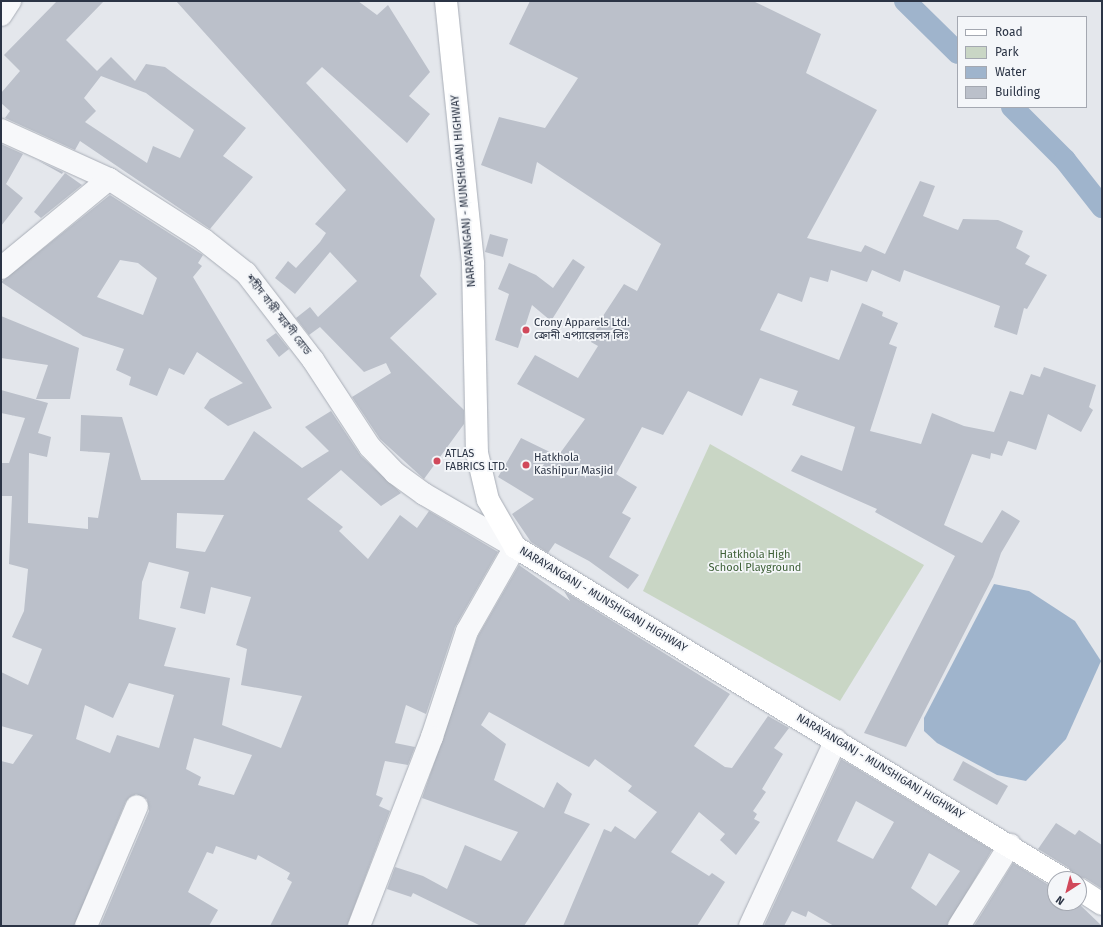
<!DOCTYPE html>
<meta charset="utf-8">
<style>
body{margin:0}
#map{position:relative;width:1103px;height:927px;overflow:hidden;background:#e4e7ec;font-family:"Fira Sans","Noto Sans Bengali",sans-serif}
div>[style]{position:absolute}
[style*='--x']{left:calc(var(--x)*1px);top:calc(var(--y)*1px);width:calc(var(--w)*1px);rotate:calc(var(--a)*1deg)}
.green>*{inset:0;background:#c9d6c5}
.water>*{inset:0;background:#9fb4cc}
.canal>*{height:22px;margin:-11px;padding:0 11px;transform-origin:11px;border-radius:11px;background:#9fb4cc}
.building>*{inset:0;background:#bbc0ca}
.roads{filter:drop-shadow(0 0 1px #a9aeb7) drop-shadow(0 0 1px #a9aeb7)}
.minor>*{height:22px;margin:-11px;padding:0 11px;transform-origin:11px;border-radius:11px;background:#f7f8fa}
.major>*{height:22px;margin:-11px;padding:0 11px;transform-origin:11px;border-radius:11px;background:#fff}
.dots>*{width:11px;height:11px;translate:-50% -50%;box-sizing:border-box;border:2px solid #f4f6f9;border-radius:50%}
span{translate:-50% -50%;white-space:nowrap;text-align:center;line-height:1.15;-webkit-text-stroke:3.5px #f4f6f9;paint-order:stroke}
.street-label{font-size:11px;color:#2b3445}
.poi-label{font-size:11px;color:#2b3445}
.left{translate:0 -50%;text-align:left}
.park-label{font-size:11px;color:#3f6138}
.frame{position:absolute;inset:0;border:2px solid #2b3445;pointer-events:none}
.legend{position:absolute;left:957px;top:16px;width:130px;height:92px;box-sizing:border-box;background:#f4f6f9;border:1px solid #a4a8b1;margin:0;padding:5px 7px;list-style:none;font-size:12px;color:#2b3445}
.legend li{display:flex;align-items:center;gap:8px;height:20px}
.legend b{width:20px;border:1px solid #a4a8b1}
.north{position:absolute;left:1047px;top:871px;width:40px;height:40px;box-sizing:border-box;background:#f4f6f9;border:1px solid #a4a8b1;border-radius:50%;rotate:216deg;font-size:11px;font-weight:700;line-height:16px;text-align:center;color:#2b3445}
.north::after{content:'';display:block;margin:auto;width:14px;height:18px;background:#d1495b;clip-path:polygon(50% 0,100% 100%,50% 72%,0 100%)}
</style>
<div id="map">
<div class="green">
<i style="clip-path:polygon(710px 444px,924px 565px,840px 701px,643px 591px)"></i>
</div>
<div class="water">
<i style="clip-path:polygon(994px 584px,1029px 591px,1075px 621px,1101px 661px,1066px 739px,1026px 781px,997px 775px,937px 743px,924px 731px,924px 718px)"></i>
</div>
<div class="canal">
<i style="--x:905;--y:1;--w:74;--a:44.5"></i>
<i style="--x:1012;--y:107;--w:75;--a:45"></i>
<i style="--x:1065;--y:160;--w:60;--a:51.8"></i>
</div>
<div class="building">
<i style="clip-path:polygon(evenodd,57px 1px,104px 1px,66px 40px,97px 71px,111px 57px,135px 81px,146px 64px,165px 67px,246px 128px,223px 156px,253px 177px,210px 229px,80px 141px,75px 150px,5px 118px,10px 111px,1px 103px,1px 93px,20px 71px,4px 55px,57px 1px,101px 76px,146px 93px,194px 130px,180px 158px,153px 146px,147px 163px,85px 122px,96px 111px,84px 98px,101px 76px)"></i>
<i style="clip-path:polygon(176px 1px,358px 1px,377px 15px,388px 5px,430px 72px,409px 96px,430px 114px,407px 143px,322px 67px,306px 83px,435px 219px,420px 276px,437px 294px,390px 338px,464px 410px,464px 424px,424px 479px,380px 439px,352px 397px,391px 373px,386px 363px,364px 372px,320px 327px,309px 335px,296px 318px,310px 307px,318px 317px,357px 281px,330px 252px,295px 294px,275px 278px,288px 261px,296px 268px,320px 242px,326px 233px,315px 224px,346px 190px)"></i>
<i style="clip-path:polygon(530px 1px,753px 1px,821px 34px,806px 73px,877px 110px,807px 238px,861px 252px,865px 245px,885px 254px,920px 181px,935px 186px,923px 216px,958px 230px,963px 219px,998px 220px,1023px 231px,1016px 248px,1030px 256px,1025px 264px,1047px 275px,1027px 309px,1024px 308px,1017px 335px,994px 327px,1000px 306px,904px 270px,900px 282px,872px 270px,867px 282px,831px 270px,828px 282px,810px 277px,802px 302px,778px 293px,760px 330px,839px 360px,862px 303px,883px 312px,882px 316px,898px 323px,889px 344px,897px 347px,870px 431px,921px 444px,932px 413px,964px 426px,994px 432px,1010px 391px,1023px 395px,1031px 374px,1040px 377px,1044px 367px,1096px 385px,1089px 407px,1093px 410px,1081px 432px,1048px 414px,1036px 450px,1008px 441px,1002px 456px,991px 453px,990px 459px,972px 454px,944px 525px,982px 543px,1002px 510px,1020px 521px,1001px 553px,993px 577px,906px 747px,864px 733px,955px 556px,875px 512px,877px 509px,791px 471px,801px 455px,842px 471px,855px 427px,792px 405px,798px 391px,760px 378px,742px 416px,688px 391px,663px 435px,642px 427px,616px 474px,637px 487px,622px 513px,631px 518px,609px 557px,639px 575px,628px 589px,589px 561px,555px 543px,548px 553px,531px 542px,512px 514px,534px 499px,498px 477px,521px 438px,558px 456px,585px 419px,517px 384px,535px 355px,578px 378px,598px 346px,591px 342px,601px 319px,624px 284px,637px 291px,661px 244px,537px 162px,532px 184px,481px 165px,499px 117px,545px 128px,578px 78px,509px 44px)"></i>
<i style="clip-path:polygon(1px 144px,23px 154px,6px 184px,23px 198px,1px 226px)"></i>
<i style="clip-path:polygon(37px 160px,63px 172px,62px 174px)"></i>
<i style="clip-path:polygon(65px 173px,82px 185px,41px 218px,34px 212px)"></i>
<i style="clip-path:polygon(evenodd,110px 195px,203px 255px,198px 263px,202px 266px,193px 277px,272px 408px,228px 426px,204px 408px,210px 399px,243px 383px,197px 352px,184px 375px,169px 368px,157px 396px,129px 385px,131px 377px,116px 370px,124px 349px,83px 336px,1px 282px,110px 195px,120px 260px,138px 263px,157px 278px,143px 315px,97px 297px,120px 260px)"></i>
<i style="clip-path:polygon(490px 234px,508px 239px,503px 257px,485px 252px)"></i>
<i style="clip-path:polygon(573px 259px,585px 267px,551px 321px,532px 305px,518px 348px,495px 340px,509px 294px,498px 289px,509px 263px,536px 275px,553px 288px)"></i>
<i style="clip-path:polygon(1px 316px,79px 348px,70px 399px,36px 399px,48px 365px,1px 358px)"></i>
<i style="clip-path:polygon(276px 333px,289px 349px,279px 357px,266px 340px)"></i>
<i style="clip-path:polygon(evenodd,1px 390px,48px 403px,38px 433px,51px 437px,47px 457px,29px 453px,28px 523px,88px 529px,88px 517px,98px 518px,110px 453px,80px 451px,81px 415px,122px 417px,141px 480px,224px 480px,254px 431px,302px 468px,329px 451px,305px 427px,331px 411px,361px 456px,401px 493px,381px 506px,341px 470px,307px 499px,343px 527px,339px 531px,368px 559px,400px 515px,417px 528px,429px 511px,498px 552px,455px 627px,426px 714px,406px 705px,395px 743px,415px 747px,408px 765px,385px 761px,376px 795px,383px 798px,379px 806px,390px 811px,347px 926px,270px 926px,292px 882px,287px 879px,290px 873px,258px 855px,256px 860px,216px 846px,213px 854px,207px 852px,188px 892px,218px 910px,209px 926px,100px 926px,149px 811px,147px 799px,136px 794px,126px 801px,74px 926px,1px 926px,1px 761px,13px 764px,33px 735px,1px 726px,1px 672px,28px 685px,42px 649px,12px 637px,24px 611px,28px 569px,9px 564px,12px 496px,1px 496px,1px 463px,9px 463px,25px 418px,1px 413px,1px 390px,177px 513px,224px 515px,205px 552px,176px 548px,177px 513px,1px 390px,149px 562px,189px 572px,180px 608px,205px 614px,211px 587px,251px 597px,236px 645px,247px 649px,241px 685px,302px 696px,281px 748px,222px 725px,230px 678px,164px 666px,176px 628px,139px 619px,142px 582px,149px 562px,1px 390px,129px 683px,174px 695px,159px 748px,117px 735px,110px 753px,76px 739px,85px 705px,113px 718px,129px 683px,1px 390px,194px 738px,252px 755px,234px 795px,198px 785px,201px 777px,186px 769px,194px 738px)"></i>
<i style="clip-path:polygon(519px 565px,570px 601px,564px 591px,730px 694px,694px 746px,725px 767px,732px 768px,768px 716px,789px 728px,774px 748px,783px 754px,762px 789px,766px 792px,753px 811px,757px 814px,754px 819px,760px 822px,736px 855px,720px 840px,725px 834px,699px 812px,671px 852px,709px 876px,712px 873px,725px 882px,697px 926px,563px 926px,604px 829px,611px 832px,615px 826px,635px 839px,657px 812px,628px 791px,632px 786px,595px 759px,589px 767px,489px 712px,481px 725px,506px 744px,494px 780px,544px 808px,557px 782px,572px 794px,564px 813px,590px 824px,524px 926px,481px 926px,413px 893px,411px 897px,387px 889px,395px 867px,423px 876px,447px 889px,465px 845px,501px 861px,518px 832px,422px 798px,478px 636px)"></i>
<i style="clip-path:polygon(evenodd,841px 759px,992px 850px,947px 926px,834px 926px,808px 911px,806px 917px,792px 911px,784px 926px,764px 926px,841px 759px,856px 801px,894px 822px,873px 859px,837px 841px,856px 801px,841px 759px,929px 853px,960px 871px,936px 906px,911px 888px,929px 853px)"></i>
<i style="clip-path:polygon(963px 761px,1008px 786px,997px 805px,953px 780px)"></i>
<i style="clip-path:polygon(1056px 823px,1075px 835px,1079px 830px,1102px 845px,1102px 889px,1085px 878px,1075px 877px,1069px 868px,1038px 849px)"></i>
<i style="clip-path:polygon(1013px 863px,1055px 889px,1055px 903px,1078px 903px,1102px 926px,974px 926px)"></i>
</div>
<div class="roads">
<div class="minor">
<i style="--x:1;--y:15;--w:17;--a:-57"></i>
<i style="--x:1;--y:130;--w:119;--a:24.4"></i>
<i style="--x:109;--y:179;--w:113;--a:32.7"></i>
<i style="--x:204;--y:240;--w:53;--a:38.2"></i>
<i style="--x:246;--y:273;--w:110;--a:52.4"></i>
<i style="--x:313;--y:360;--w:104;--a:56.8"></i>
<i style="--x:370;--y:447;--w:36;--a:46"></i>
<i style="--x:395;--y:473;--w:36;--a:36"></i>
<i style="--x:424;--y:494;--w:105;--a:30.2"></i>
<i style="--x:515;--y:547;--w:97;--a:119.7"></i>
<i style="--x:467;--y:631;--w:112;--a:108.3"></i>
<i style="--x:432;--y:737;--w:203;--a:111.1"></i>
<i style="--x:1;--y:268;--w:140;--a:-39.5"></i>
<i style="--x:86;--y:926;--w:130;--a:-67"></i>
<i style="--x:750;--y:926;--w:205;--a:-65.2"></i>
<i style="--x:959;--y:926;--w:96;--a:-57.8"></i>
</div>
<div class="major">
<i style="--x:446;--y:1;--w:264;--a:84.1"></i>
<i style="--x:473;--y:264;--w:189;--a:88.8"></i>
<i style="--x:477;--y:453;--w:48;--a:76.8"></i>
<i style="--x:488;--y:500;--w:54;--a:60.1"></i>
<i style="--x:515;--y:547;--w:641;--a:31.21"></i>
<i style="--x:1079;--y:889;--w:27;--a:33"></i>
</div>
</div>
<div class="dots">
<i style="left:526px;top:330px;background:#d1495b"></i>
<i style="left:437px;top:461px;background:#d1495b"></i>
<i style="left:526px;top:465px;background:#d1495b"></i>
</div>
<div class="street-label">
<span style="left:464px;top:191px;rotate:-95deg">NARAYANGANJ - MUNSHIGANJ HIGHWAY</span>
<span style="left:278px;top:315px;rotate:52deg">শহীদ বাপ্পী স্মরণী রোড</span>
<span style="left:603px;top:600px;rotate:31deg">NARAYANGANJ - MUNSHIGANJ HIGHWAY</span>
<span style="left:880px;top:767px;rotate:31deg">NARAYANGANJ - MUNSHIGANJ HIGHWAY</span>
</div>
<div class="poi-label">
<span class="left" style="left:534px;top:330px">Crony Apparels Ltd.<br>ক্রোনী এপ্যারেলস লিঃ</span>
<span class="left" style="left:445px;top:461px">ATLAS<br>FABRICS LTD.</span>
<span class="left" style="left:534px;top:465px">Hatkhola<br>Kashipur Masjid</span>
</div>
<div class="park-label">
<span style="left:755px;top:562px">Hatkhola High<br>School Playground</span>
</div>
<div class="frame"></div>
<ul class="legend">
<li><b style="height:5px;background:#fff"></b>Road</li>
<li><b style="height:11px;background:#c9d6c5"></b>Park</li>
<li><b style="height:11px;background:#9fb4cc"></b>Water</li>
<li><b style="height:11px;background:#bbc0ca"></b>Building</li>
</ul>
<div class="north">N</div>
</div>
